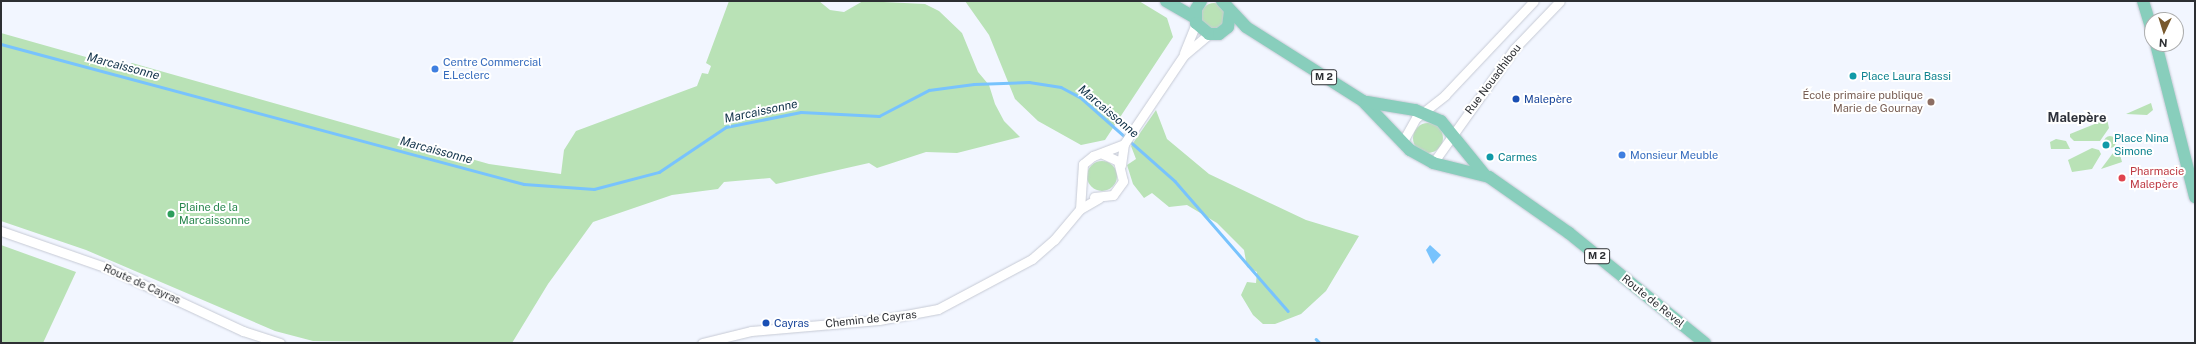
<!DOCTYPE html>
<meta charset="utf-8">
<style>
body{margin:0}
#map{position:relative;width:2196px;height:344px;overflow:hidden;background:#f2f6ff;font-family:"Public Sans",sans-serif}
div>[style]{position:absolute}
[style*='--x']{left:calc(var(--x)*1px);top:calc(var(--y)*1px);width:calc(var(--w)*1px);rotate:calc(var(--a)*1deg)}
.green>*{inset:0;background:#b9e2b6}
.round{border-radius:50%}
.water>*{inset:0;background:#78c3fd}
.stream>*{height:2.5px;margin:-1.25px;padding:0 1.25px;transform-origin:1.25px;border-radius:1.25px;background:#78c3fd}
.roads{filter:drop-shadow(0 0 1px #c6cad5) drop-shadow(0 0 1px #c6cad5)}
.minor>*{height:9px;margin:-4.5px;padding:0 4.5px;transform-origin:4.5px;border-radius:4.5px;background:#fff}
.major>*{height:12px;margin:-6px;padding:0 6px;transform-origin:6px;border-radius:6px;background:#88cebc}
.dots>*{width:11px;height:11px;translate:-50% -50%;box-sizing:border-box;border:2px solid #fff;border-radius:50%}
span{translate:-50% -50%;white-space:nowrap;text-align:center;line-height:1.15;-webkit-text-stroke:4px #fff;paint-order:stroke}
.shield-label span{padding:1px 3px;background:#fff;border:1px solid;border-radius:3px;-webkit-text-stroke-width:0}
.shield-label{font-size:10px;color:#2d2f33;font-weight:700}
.shop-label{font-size:11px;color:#366cbe}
.left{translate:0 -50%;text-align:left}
.culture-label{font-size:11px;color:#0d838f}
.street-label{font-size:11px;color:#2d2f33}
.education-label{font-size:11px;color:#785e54}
.right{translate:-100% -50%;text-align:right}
.transit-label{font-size:11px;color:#164399}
.health-label{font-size:11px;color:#be3a42}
.leisure-label{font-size:11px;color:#27864d}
.water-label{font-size:12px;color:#113249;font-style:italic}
.quarter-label{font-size:13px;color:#2f323b;font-weight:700}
.frame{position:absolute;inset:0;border:2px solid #2d2f33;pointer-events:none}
.north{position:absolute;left:2144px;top:12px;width:40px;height:40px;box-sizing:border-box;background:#fff;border:1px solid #abacad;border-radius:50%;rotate:184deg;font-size:11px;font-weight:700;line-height:16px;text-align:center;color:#2d2f33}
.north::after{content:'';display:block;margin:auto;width:14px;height:18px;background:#78592e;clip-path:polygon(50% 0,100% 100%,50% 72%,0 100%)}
</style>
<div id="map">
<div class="green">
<i style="clip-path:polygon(729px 1px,819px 1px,830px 10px,844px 12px,863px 1px,925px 4px,939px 11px,962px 33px,978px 72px,989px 85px,995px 104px,1004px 121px,1020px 137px,957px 153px,926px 152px,877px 168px,869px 163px,776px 184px,770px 178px,724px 182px,718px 189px,672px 195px,593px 222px,548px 284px,512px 343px,313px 341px,275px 331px,86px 250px,1px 221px,1px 33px,125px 68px,132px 63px,489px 164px,561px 174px,564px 150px,576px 131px,697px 86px,702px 73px,708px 74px,711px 66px,706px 63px)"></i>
<i style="clip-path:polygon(965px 1px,1139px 1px,1167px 18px,1173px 37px,1105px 140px,1081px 145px,1038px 121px,1015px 99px,989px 35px)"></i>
<i class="round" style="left:1201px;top:3px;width:26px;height:26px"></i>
<i style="clip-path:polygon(2151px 103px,2153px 110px,2147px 115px,2126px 114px)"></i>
<i style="clip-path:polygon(1156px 110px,1167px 139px,1209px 174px,1306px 220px,1359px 236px,1326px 291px,1301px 314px,1275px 324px,1263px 324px,1253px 315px,1241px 295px,1247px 282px,1256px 283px,1257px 272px,1247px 267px,1244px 250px,1217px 223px,1187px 205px,1169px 207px,1152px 193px,1144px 198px,1133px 184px,1127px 165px,1136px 159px,1131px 146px)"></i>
<i style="clip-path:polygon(2107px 119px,2109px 128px,2100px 141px,2074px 141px,2070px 137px,2070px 134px)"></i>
<i class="round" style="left:1413px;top:123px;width:30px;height:30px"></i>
<i class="round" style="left:2104px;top:136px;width:12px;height:12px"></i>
<i style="clip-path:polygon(2056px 139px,2066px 141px,2070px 149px,2051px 149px,2050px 142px)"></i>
<i style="clip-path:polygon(2092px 148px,2099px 150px,2101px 154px,2092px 169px,2072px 172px,2068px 160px)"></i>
<i style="clip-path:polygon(2113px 153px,2120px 155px,2122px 162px,2101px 169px)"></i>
<i class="round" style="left:1087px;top:161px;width:30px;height:30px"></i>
<i style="clip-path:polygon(1px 245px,76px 272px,43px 343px,1px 343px)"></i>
</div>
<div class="water">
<i style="clip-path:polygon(1430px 245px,1441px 255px,1433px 264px,1426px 250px)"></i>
</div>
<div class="stream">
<i style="--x:1;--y:44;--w:541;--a:14.99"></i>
<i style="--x:524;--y:184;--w:70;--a:4.1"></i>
<i style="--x:594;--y:189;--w:67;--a:-14.7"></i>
<i style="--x:659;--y:172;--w:81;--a:-33.9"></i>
<i style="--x:726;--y:127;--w:76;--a:-11.3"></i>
<i style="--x:801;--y:112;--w:78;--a:2.9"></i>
<i style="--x:879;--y:116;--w:56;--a:-27.5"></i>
<i style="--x:929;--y:90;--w:45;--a:-7.6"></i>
<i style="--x:974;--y:84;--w:55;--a:-2.1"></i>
<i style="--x:1029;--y:82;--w:32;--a:9"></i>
<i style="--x:1061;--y:87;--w:21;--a:28"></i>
<i style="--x:1080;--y:97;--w:127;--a:41.5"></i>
<i style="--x:1175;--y:181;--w:172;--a:49"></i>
<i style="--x:1316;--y:339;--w:6;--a:45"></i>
</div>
<div class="roads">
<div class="minor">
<i style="--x:1184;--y:53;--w:32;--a:-68"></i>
<i style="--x:1402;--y:143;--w:29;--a:-61"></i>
<i style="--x:1416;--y:118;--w:37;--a:-38"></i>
<i style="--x:1445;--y:95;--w:129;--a:-46.6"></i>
<i style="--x:1433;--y:163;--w:140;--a:-54.6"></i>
<i style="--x:1514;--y:49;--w:66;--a:-46.2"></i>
<i style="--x:1121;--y:165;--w:21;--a:-82"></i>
<i style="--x:1124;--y:144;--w:18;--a:-56"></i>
<i style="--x:1134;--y:129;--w:89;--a:-56"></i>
<i style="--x:1184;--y:55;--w:33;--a:-40"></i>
<i style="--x:1094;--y:197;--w:19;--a:-6"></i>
<i style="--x:1113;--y:195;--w:17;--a:-54"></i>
<i style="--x:1123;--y:181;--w:21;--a:-104"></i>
<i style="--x:1118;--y:161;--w:17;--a:-155"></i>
<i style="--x:1080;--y:209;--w:45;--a:-86.2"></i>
<i style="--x:1083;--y:164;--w:13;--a:-39"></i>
<i style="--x:1093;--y:156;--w:33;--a:-21"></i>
<i style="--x:1;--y:231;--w:115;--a:19.2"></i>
<i style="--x:110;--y:269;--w:147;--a:25"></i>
<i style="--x:243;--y:331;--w:39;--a:18"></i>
<i style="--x:702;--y:343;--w:50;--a:-13.8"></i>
<i style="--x:751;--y:331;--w:128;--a:-4.9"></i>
<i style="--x:879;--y:320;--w:60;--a:-10.6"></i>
<i style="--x:938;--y:309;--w:106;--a:-28"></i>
<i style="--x:1032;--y:259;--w:29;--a:-41"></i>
<i style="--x:1054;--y:240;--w:40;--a:-50"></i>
<i style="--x:1080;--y:209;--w:22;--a:-30"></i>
</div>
<div class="major">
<i style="--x:1166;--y:1;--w:32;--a:30"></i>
<i style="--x:1201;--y:1;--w:9;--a:122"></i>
<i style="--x:1196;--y:9;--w:14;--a:90"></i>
<i style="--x:1196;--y:23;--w:17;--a:40"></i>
<i style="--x:1209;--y:34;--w:10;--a:0"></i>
<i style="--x:1219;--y:34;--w:11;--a:-38"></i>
<i style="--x:1228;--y:27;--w:17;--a:-83"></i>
<i style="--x:1222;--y:1;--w:35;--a:47"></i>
<i style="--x:1246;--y:27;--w:138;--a:32.3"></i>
<i style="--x:1363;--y:101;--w:68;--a:46.2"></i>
<i style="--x:1410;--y:150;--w:26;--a:29"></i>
<i style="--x:1433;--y:163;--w:58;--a:14"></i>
<i style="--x:1489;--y:177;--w:98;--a:35"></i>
<i style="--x:1569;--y:233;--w:175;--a:39"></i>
<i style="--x:2143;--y:1;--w:30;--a:73"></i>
<i style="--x:2156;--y:44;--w:158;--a:75.7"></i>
<i style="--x:1367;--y:102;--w:49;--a:9.5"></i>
<i style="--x:1415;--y:110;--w:28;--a:23"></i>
<i style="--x:1441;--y:121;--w:68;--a:50.9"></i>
</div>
</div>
<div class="dots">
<i style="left:435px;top:69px;background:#3f7fe0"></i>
<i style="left:1853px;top:76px;background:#0f9aa8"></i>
<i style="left:1516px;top:99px;background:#1a4fb4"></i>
<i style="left:1931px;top:102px;background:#8d6e63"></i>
<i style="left:2106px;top:145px;background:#0f9aa8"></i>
<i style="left:1622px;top:155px;background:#3f7fe0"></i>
<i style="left:1490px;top:157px;background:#0f9aa8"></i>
<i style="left:2122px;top:178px;background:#e0444e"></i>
<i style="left:171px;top:214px;background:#2e9e5b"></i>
<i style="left:766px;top:323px;background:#1a4fb4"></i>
</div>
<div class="shield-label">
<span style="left:1324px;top:77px">M 2</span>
<span style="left:1597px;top:256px">M 2</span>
</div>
<div class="shop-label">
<span class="left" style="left:443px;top:69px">Centre Commercial<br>E.Leclerc</span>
<span class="left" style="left:1630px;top:155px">Monsieur Meuble</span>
</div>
<div class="culture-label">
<span class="left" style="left:1861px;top:76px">Place Laura Bassi</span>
<span class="left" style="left:2114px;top:145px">Place Nina<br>Simone</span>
<span class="left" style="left:1498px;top:157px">Carmes</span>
</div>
<div class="street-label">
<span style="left:1493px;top:79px;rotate:-53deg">Rue Nouadhibou</span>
<span style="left:142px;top:284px;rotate:24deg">Route de Cayras</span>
<span style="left:1653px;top:301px;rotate:39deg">Route de Revel</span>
<span style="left:871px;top:319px;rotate:-6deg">Chemin de Cayras</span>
</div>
<div class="education-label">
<span class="right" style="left:1923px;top:102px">École primaire publique<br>Marie de Gournay</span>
</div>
<div class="transit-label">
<span class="left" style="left:1524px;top:99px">Malepère</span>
<span class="left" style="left:774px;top:323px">Cayras</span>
</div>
<div class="health-label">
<span class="left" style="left:2130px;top:178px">Pharmacie<br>Malepère</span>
</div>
<div class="leisure-label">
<span class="left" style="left:179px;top:214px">Plaine de la<br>Marcaissonne</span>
</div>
<div class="water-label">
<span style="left:123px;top:67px;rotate:15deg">Marcaissonne</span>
<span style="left:761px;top:112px;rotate:-12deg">Marcaissonne</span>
<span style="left:1108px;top:112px;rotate:40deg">Marcaissonne</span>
<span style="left:436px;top:151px;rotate:15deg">Marcaissonne</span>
</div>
<div class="quarter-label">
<span style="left:2077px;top:118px">Malepère</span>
</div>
<div class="frame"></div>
<div class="north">N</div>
</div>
